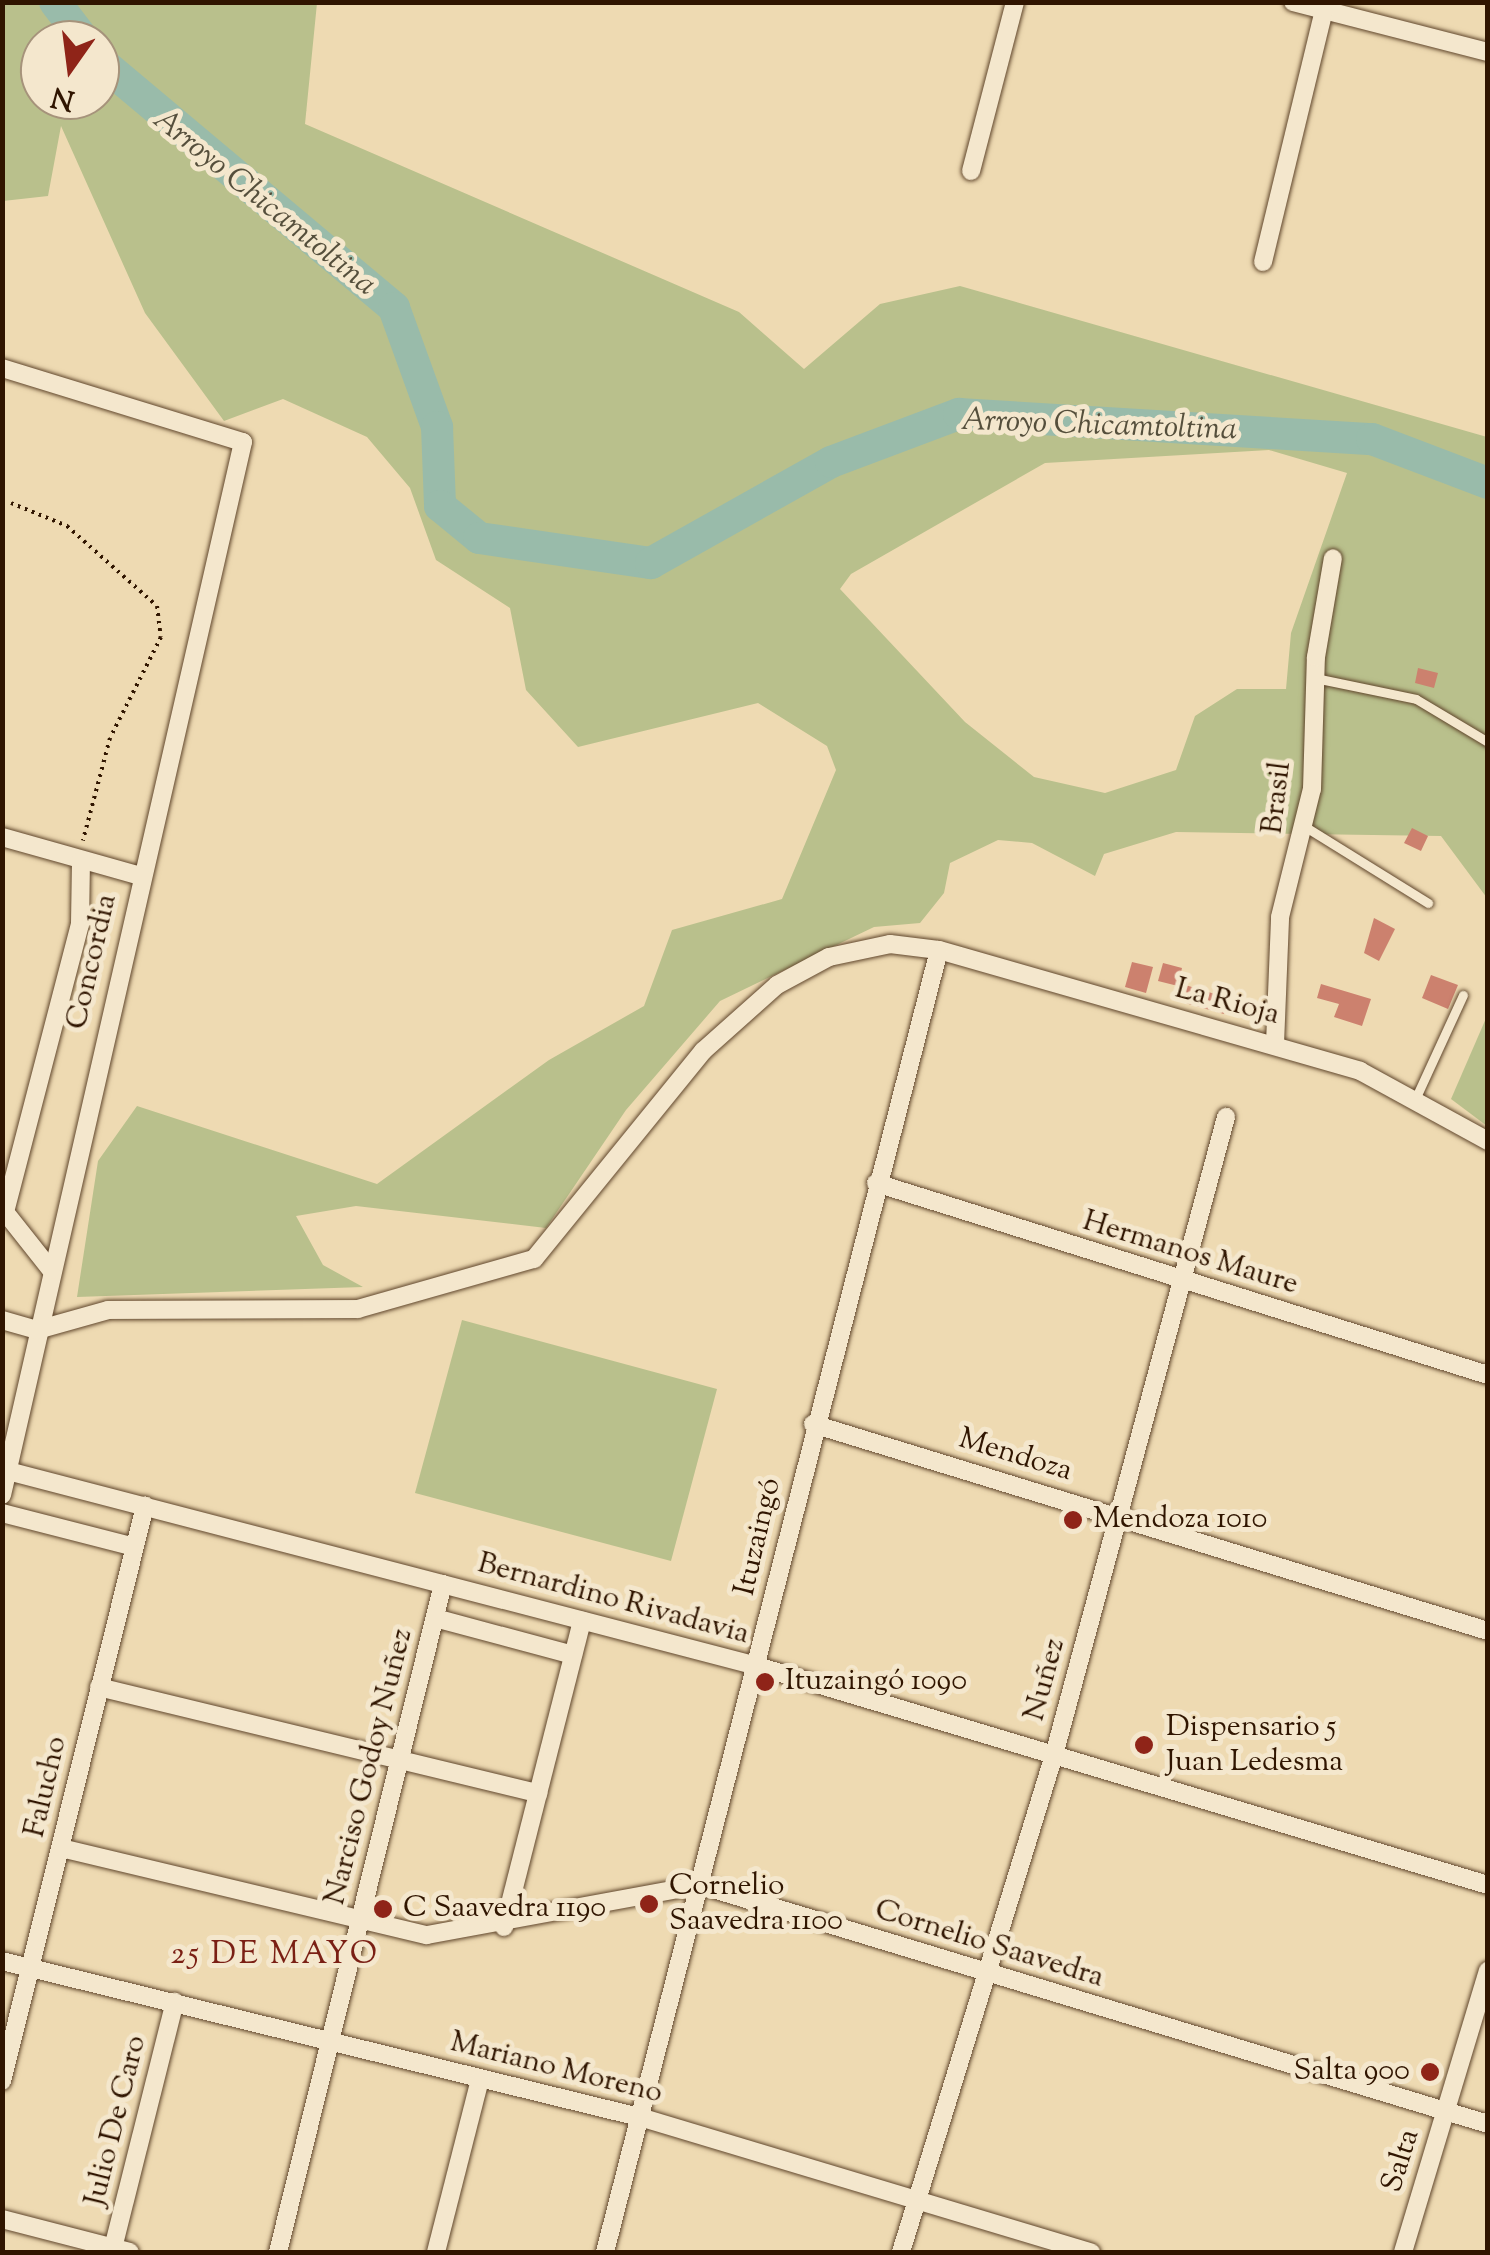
<!DOCTYPE html>
<meta charset="utf-8">
<style>
body{margin:0}
#map{position:relative;width:1490px;height:2255px;overflow:hidden;background:#eedab2;font-family:"Sorts Mill Goudy",serif}
div>[style]{position:absolute}
[style*='--x']{left:calc(var(--x)*1px);top:calc(var(--y)*1px);width:calc(var(--w)*1px);rotate:calc(var(--a)*1deg)}
.green>*{inset:0;background:#b9c08c}
.river>*{height:32px;margin:-16px;padding:0 16px;transform-origin:16px;border-radius:16px;background:#9ba}
.building>*{inset:0;background:#cc816e}
.path>*{height:4px;margin-top:-2px;transform-origin:0;background:repeating-linear-gradient(90deg,#301500 0 2.5px,transparent 0 7.5px)}
.roads{filter:drop-shadow(0 0 2px #60462c) drop-shadow(0 0 2px #60462c)}
.lane>*{height:9px;margin:-4.5px;padding:0 4.5px;transform-origin:4.5px;border-radius:4.5px;background:#f4e7cd}
.street>*{height:18px;margin:-9px;padding:0 9px;transform-origin:9px;border-radius:9px;background:#f4e7cd}
.dots>*{width:28px;height:28px;translate:-50% -50%;box-sizing:border-box;border:5px solid #f4e7cd;border-radius:50%}
span{translate:-50% -50%;white-space:nowrap;text-align:center;line-height:1.15;-webkit-text-stroke:10px #f4e7cd;paint-order:stroke}
.street-label{font-size:30px;color:#301500}
.poi-label{font-size:30px;color:#301500}
.left{translate:0 -50%;text-align:left}
.right{translate:-100% -50%;text-align:right}
.water-label{font-size:32px;color:#554f3c;font-style:italic}
.neighbourhood-label{font-size:32px;color:#7a1f14;letter-spacing:2.5px}
.frame{position:absolute;inset:0;border:5px solid #301500;pointer-events:none}
.north{position:absolute;left:20px;top:20px;width:100px;height:100px;box-sizing:border-box;background:#f4e7cd;border:2px solid #a6937b;border-radius:50%;rotate:194deg;font-size:28px;font-weight:700;line-height:40px;text-align:center;color:#301500}
.north::after{content:'';display:block;margin:auto;width:35px;height:45px;background:#8f2418;clip-path:polygon(50% 0,100% 100%,50% 72%,0 100%)}
</style>
<div id="map">
<div class="green">
<i style="clip-path:polygon(evenodd,3px 3px,317px 3px,305px 124px,739px 312px,804px 369px,880px 304px,960px 286px,1487px 437px,1487px 898px,1441px 836px,1176px 832px,1104px 854px,1095px 876px,1032px 843px,998px 840px,950px 863px,944px 893px,920px 923px,874px 927px,720px 1001px,626px 1110px,546px 1228px,356px 1206px,296px 1216px,323px 1265px,363px 1287px,77px 1297px,98px 1161px,137px 1106px,377px 1184px,549px 1060px,644px 1006px,672px 930px,782px 899px,836px 770px,827px 746px,758px 703px,578px 747px,526px 690px,510px 608px,436px 560px,410px 488px,367px 437px,283px 399px,224px 421px,145px 313px,61px 126px,48px 196px,3px 201px,3px 3px,40px 40px,100px 40px,100px 100px,40px 100px,40px 40px,3px 3px,1269px 450px,1347px 473px,1291px 633px,1286px 689px,1237px 689px,1195px 716px,1176px 770px,1105px 793px,1034px 777px,965px 722px,840px 589px,851px 574px,1045px 463px,1269px 450px)"></i>
<i style="clip-path:polygon(1487px 1016px,1487px 1126px,1451px 1099px)"></i>
<i style="clip-path:polygon(462px 1320px,717px 1389px,671px 1561px,415px 1493px)"></i>
</div>
<div class="river">
<i style="--x:55;--y:2;--w:48;--a:52.7"></i>
<i style="--x:100;--y:61;--w:384;--a:40"></i>
<i style="--x:394;--y:308;--w:127;--a:70.1"></i>
<i style="--x:437;--y:427;--w:79;--a:87.8"></i>
<i style="--x:440;--y:506;--w:50;--a:39.4"></i>
<i style="--x:479;--y:538;--w:174;--a:8.3"></i>
<i style="--x:651;--y:563;--w:206;--a:-29.3"></i>
<i style="--x:831;--y:462;--w:137;--a:-20.6"></i>
<i style="--x:959;--y:414;--w:414;--a:3.5"></i>
<i style="--x:1372;--y:439;--w:124;--a:20.8"></i>
</div>
<div class="building">
<i style="clip-path:polygon(1418px 668px,1438px 673px,1434px 688px,1415px 683px)"></i>
<i style="clip-path:polygon(1412px 828px,1428px 836px,1421px 851px,1404px 843px)"></i>
<i style="clip-path:polygon(1374px 918px,1395px 929px,1379px 961px,1364px 953px)"></i>
<i style="clip-path:polygon(1132px 962px,1153px 967px,1146px 993px,1125px 987px)"></i>
<i style="clip-path:polygon(1163px 963px,1182px 968px,1178px 986px,1158px 981px)"></i>
<i style="clip-path:polygon(1431px 975px,1458px 985px,1448px 1009px,1422px 998px)"></i>
<i style="clip-path:polygon(1182px 984px,1228px 998px,1224px 1014px,1178px 1001px)"></i>
<i style="clip-path:polygon(1321px 984px,1371px 999px,1362px 1026px,1334px 1017px,1339px 1004px,1317px 998px)"></i>
</div>
<div class="path">
<i style="--x:11;--y:503;--w:61;--a:22.3"></i>
<i style="--x:67;--y:526;--w:120;--a:41.6"></i>
<i style="--x:157;--y:606;--w:31;--a:83"></i>
<i style="--x:161;--y:637;--w:113;--a:116.8"></i>
<i style="--x:110;--y:738;--w:106;--a:104.8"></i>
</div>
<div class="roads">
<div class="lane">
<i style="--x:1315;--y:678;--w:103;--a:11.7"></i>
<i style="--x:1416;--y:699;--w:84;--a:30.8"></i>
<i style="--x:1304;--y:826;--w:146;--a:31.8"></i>
<i style="--x:1417;--y:1095;--w:110;--a:-65.3"></i>
</div>
<div class="street">
<i style="--x:1293;--y:2;--w:201;--a:14.4"></i>
<i style="--x:971;--y:171;--w:175;--a:-75.4"></i>
<i style="--x:1263;--y:262;--w:268;--a:-76.4"></i>
<i style="--x:2;--y:368;--w:252;--a:17.1"></i>
<i style="--x:243;--y:442;--w:1080;--a:102.89"></i>
<i style="--x:2;--y:837;--w:144;--a:15.7"></i>
<i style="--x:1275;--y:1044;--w:127;--a:-87.7"></i>
<i style="--x:1280;--y:917;--w:132;--a:-76"></i>
<i style="--x:1312;--y:789;--w:132;--a:-88.3"></i>
<i style="--x:1316;--y:657;--w:100;--a:-80.3"></i>
<i style="--x:876;--y:1183;--w:641;--a:17.42"></i>
<i style="--x:51;--y:1270;--w:74;--a:-128.4"></i>
<i style="--x:5;--y:1212;--w:298;--a:-75.4"></i>
<i style="--x:80;--y:924;--w:64;--a:-89.1"></i>
<i style="--x:2;--y:1320;--w:36;--a:16"></i>
<i style="--x:37;--y:1330;--w:74;--a:-15.7"></i>
<i style="--x:108;--y:1310;--w:250;--a:-0.2"></i>
<i style="--x:358;--y:1309;--w:183;--a:-15.9"></i>
<i style="--x:534;--y:1259;--w:268;--a:-50.9"></i>
<i style="--x:703;--y:1051;--w:99;--a:-41.7"></i>
<i style="--x:777;--y:985;--w:59;--a:-28.3"></i>
<i style="--x:829;--y:957;--w:62;--a:-12"></i>
<i style="--x:890;--y:944;--w:49;--a:7"></i>
<i style="--x:939;--y:950;--w:438;--a:16"></i>
<i style="--x:1360;--y:1071;--w:146;--a:28.7"></i>
<i style="--x:813;--y:1424;--w:706;--a:17.05"></i>
<i style="--x:8;--y:1471;--w:774;--a:14.59"></i>
<i style="--x:757;--y:1666;--w:763;--a:16.68"></i>
<i style="--x:2;--y:1513;--w:136;--a:14.4"></i>
<i style="--x:435;--y:1618;--w:143;--a:15"></i>
<i style="--x:99;--y:1687;--w:452;--a:13.6"></i>
<i style="--x:61;--y:1848;--w:376;--a:13.4"></i>
<i style="--x:427;--y:1935;--w:278;--a:-10.4"></i>
<i style="--x:700;--y:1885;--w:823;--a:16.87"></i>
<i style="--x:504;--y:1927;--w:316;--a:-75.7"></i>
<i style="--x:2;--y:1961;--w:660;--a:13.76"></i>
<i style="--x:643;--y:2118;--w:468;--a:16.7"></i>
<i style="--x:2;--y:2081;--w:593;--a:-76.03"></i>
<i style="--x:2;--y:2219;--w:132;--a:14.5"></i>
<i style="--x:112;--y:2252;--w:258;--a:-75.9"></i>
<i style="--x:278;--y:2252;--w:688;--a:-76.13"></i>
<i style="--x:436;--y:2252;--w:179;--a:-75.7"></i>
<i style="--x:605;--y:2252;--w:1344;--a:-75.61"></i>
<i style="--x:901;--y:2252;--w:520;--a:-72.89"></i>
<i style="--x:1054;--y:1755;--w:661;--a:-74.91"></i>
<i style="--x:1403;--y:2252;--w:294;--a:-73.2"></i>
</div>
</div>
<div class="dots">
<i style="left:1073px;top:1520px;background:#8f2418"></i>
<i style="left:765px;top:1682px;background:#8f2418"></i>
<i style="left:1144px;top:1745px;background:#8f2418"></i>
<i style="left:649px;top:1904px;background:#8f2418"></i>
<i style="left:383px;top:1909px;background:#8f2418"></i>
<i style="left:1430px;top:2072px;background:#8f2418"></i>
</div>
<div class="street-label">
<span style="left:1278px;top:798px;rotate:-83deg">Brasil</span>
<span style="left:93px;top:962px;rotate:-77deg">Concordia</span>
<span style="left:1227px;top:1003px;rotate:15deg">La Rioja</span>
<span style="left:1190px;top:1254px;rotate:17deg">Hermanos Maure</span>
<span style="left:1015px;top:1456px;rotate:17deg">Mendoza</span>
<span style="left:759px;top:1537px;rotate:-77deg">Ituzaingó</span>
<span style="left:613px;top:1600px;rotate:15deg">Bernardino Rivadavia</span>
<span style="left:1046px;top:1680px;rotate:-75deg">Nuñez</span>
<span style="left:370px;top:1767px;rotate:-76deg">Narciso Godoy Nuñez</span>
<span style="left:47px;top:1787px;rotate:-77deg">Falucho</span>
<span style="left:989px;top:1945px;rotate:17deg">Cornelio Saavedra</span>
<span style="left:556px;top:2069px;rotate:14deg">Mariano Moreno</span>
<span style="left:117px;top:2121px;rotate:-76deg">Julio De Caro</span>
<span style="left:1402px;top:2161px;rotate:-73deg">Salta</span>
</div>
<div class="poi-label">
<span class="left" style="left:1093px;top:1520px">Mendoza 1010</span>
<span class="left" style="left:785px;top:1682px">Ituzaingó 1090</span>
<span class="left" style="left:1166px;top:1745px">Dispensario 5<br>Juan Ledesma</span>
<span class="left" style="left:669px;top:1904px">Cornelio<br>Saavedra 1100</span>
<span class="left" style="left:403px;top:1909px">C Saavedra 1190</span>
<span class="right" style="left:1410px;top:2072px">Salta 900</span>
</div>
<div class="water-label">
<span style="left:264px;top:203px;rotate:39deg">Arroyo Chicamtoltina</span>
<span style="left:1099px;top:426px;rotate:2deg">Arroyo Chicamtoltina</span>
</div>
<div class="neighbourhood-label">
<span style="left:275px;top:1955px">25 DE MAYO</span>
</div>
<div class="frame"></div>
<div class="north">N</div>
</div>
